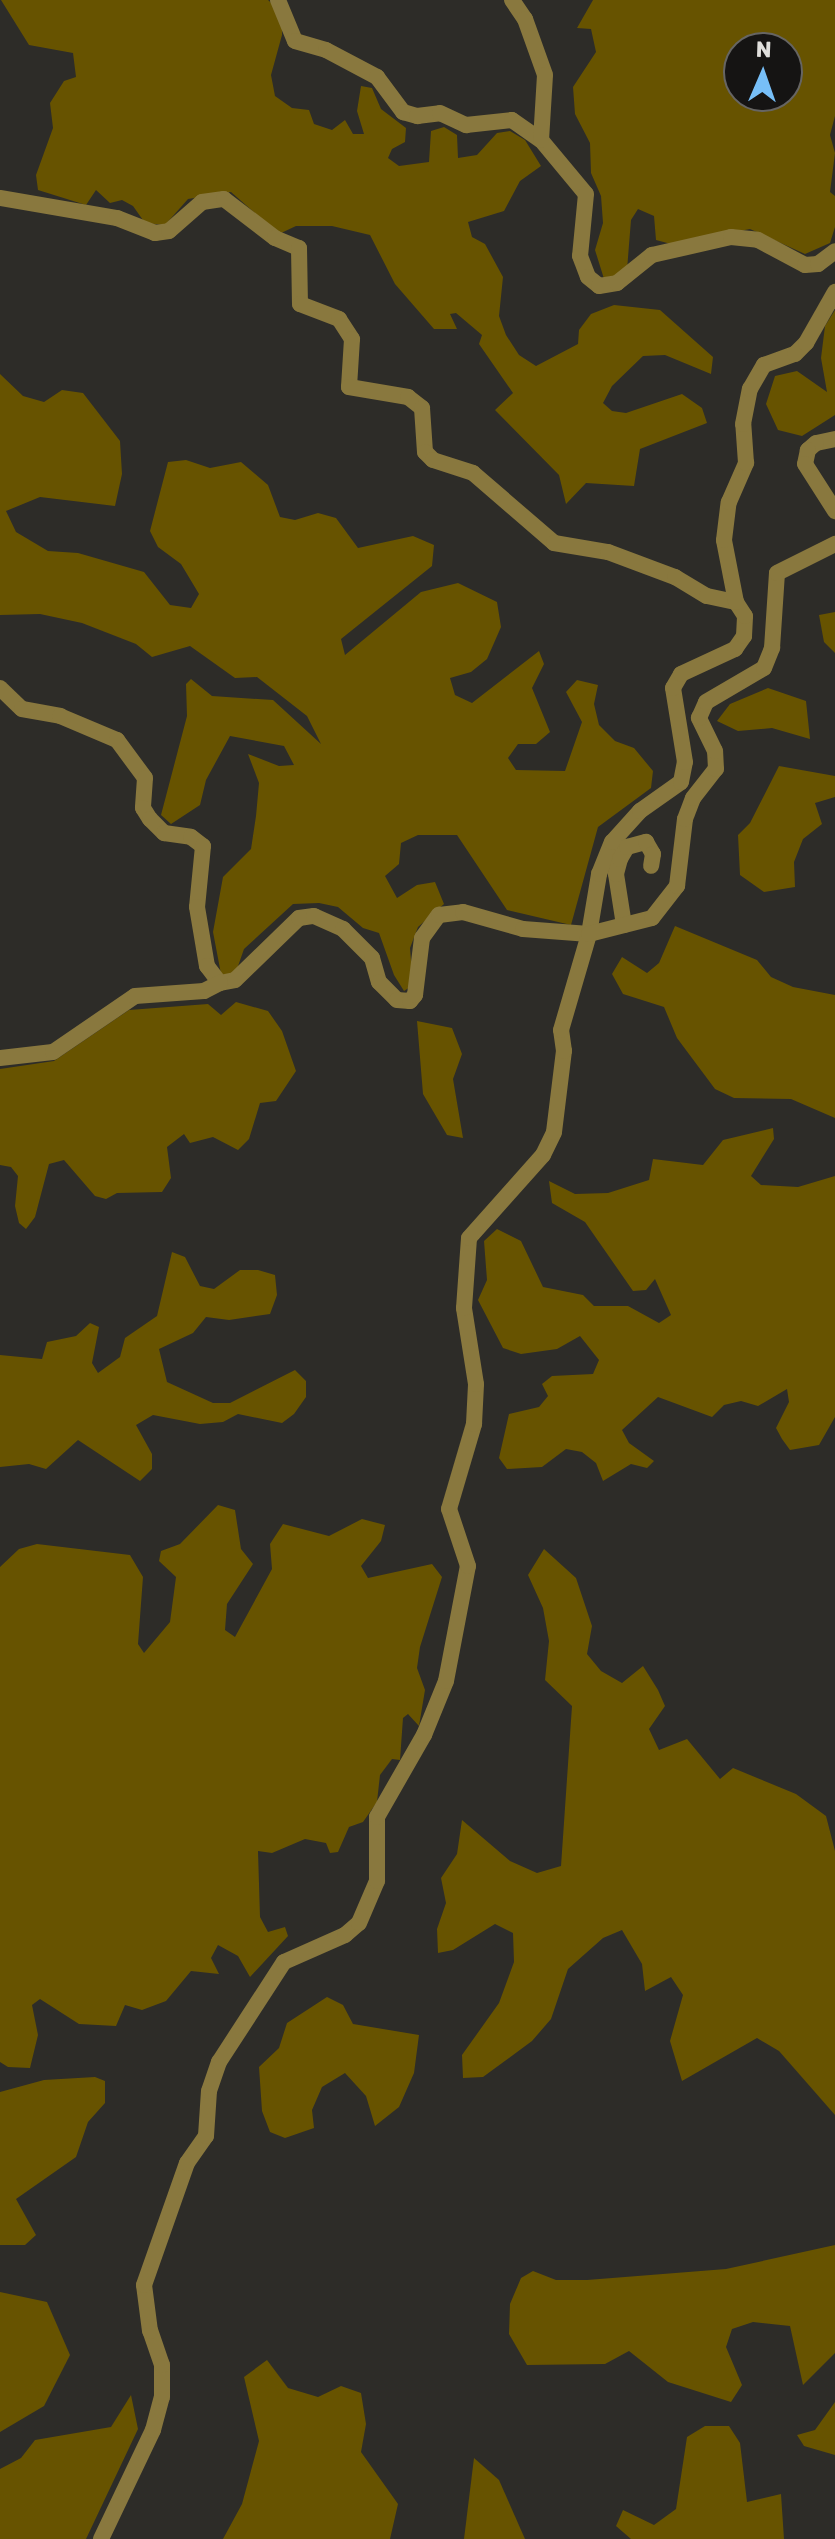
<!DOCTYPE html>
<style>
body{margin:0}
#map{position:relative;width:835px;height:2539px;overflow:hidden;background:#2d2c28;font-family:Rubik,sans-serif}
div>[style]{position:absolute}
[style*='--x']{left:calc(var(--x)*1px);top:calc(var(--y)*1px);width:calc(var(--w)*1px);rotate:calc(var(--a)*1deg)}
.green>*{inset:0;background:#675300}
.minor>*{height:16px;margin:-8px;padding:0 8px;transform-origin:8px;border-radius:8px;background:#89783e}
span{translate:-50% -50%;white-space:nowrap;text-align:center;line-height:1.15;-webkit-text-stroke:8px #151413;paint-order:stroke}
.north{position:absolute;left:723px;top:32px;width:80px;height:80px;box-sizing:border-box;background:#151413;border:2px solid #666563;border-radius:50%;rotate:2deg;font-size:22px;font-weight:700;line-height:32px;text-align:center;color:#e0dfdc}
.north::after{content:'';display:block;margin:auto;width:28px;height:36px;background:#77bff7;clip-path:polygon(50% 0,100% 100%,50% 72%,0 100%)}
</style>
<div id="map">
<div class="green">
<i style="clip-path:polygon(1px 0,268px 0,282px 13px,282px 35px,271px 75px,275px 96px,292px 108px,309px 110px,314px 124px,332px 130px,345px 120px,353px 134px,364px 134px,357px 111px,361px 86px,372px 88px,381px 109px,406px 128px,405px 142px,392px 149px,388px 158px,399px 166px,429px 162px,431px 131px,444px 127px,457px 135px,458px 158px,477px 155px,497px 133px,510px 131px,525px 140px,541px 166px,520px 181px,504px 211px,468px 222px,472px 237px,485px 244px,503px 277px,499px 316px,506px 335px,519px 355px,536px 366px,578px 344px,579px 330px,591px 314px,614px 305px,660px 310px,713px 357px,711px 374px,665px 355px,643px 356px,612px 386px,603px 403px,612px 411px,626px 413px,682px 394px,702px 408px,707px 423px,640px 449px,634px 486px,586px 483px,566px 504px,559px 475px,495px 410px,513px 393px,479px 344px,482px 335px,456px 313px,450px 314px,457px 329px,434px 329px,395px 284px,370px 235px,332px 226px,296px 226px,279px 234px,231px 192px,188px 199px,165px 225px,145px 223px,133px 206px,122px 200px,110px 203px,96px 190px,86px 205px,38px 190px,36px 175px,53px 128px,50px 103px,64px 81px,76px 77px,73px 53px,29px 45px)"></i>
<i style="clip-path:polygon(evenodd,593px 0,835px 0,835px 116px,830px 135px,835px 153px,830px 192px,835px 196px,835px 227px,830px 243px,805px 254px,750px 229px,671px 244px,656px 240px,654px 216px,638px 209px,631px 220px,627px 270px,605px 282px,595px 250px,603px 223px,601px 196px,591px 173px,590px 143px,575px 114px,573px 87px,596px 52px,591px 29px,577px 28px,593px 0,739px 48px,787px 48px,787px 96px,739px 96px,739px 48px)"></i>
<i style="clip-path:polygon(835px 310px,835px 415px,802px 436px,778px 430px,766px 404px,775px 376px,797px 371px,827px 392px,821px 358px,825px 326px)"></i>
<i style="clip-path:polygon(0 374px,23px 396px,44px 402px,62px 390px,83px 393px,120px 441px,122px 474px,115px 506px,40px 497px,6px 511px,16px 532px,48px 551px,78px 553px,144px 572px,170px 605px,191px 608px,199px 594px,181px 564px,158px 547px,150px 531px,168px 462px,186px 460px,210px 468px,241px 462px,268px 485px,280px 517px,295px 520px,318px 513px,336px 518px,358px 548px,413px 536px,434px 545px,432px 566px,341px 639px,345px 655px,421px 592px,458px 583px,497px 602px,501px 627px,487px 659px,471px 672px,450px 678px,455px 695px,472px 703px,539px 651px,544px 664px,532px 688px,550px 732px,536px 744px,518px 744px,508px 758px,516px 770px,565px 771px,582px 722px,566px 692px,577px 680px,598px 685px,594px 704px,599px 725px,615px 741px,634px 748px,653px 771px,651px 788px,598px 827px,571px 925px,507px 910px,457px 835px,418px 835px,401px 843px,399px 864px,385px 876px,397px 898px,417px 885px,435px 882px,444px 904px,418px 927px,410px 948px,413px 985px,404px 991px,394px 975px,379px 933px,363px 928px,338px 907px,319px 903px,293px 904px,244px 949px,237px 969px,230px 976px,221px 974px,213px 932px,223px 877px,251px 849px,256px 816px,259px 783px,248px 754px,279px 766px,294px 765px,284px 746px,230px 736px,206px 780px,200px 805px,171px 824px,161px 815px,187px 716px,186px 684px,191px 679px,212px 696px,273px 700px,321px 744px,307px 716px,257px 677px,235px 678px,190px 646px,152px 657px,136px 644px,82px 623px,40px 614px,0 615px)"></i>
<i style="clip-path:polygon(835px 612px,835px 653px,824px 642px,819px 615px)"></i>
<i style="clip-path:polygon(768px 688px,806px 701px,810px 739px,772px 728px,738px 731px,717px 721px,730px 704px)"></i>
<i style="clip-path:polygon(779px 766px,835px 776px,835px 797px,815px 803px,822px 824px,803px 839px,794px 862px,795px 887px,764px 892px,740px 875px,738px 835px,750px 823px)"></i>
<i style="clip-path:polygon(675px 926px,757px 960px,771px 977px,793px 987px,835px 995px,835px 1118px,791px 1099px,734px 1098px,715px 1089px,677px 1038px,664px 1007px,623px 994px,612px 974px,622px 957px,647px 973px,659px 963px)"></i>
<i style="clip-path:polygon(236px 1002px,268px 1011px,282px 1031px,296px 1071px,276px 1101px,260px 1103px,249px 1139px,238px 1150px,213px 1137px,190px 1143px,184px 1134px,167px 1147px,171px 1178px,162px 1192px,117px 1193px,106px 1199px,95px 1196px,64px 1160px,49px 1164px,35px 1217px,26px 1229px,19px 1223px,15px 1206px,18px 1176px,11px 1167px,0 1165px,0 1069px,54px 1061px,129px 1010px,208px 1004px,221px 1015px)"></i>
<i style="clip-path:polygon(417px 1021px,452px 1028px,462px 1054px,453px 1079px,463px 1138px,447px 1135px,423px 1094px)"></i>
<i style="clip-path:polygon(773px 1128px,774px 1139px,751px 1176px,761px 1185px,798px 1187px,835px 1176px,835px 1417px,819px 1445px,790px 1450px,782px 1439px,776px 1428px,789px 1402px,787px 1389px,758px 1406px,741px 1401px,724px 1405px,712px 1417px,658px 1397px,622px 1430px,629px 1443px,654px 1461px,647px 1468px,631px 1464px,603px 1481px,596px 1463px,582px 1452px,566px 1449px,542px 1467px,507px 1469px,499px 1458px,509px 1414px,539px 1407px,548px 1396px,542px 1384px,552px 1376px,593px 1374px,599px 1360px,580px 1336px,557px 1349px,521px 1354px,503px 1348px,478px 1300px,487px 1280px,484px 1241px,497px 1229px,521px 1241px,543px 1287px,583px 1295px,594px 1306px,628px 1306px,659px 1323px,671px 1315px,655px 1279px,646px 1290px,633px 1291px,585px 1222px,552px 1203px,549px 1181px,575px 1194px,608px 1193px,649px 1180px,653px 1159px,703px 1165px,723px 1140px)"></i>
<i style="clip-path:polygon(172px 1252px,185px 1257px,200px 1286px,214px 1289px,240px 1270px,258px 1270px,275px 1275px,277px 1295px,270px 1314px,229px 1320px,206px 1317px,193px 1333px,159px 1349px,167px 1382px,213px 1403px,230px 1403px,295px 1370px,306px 1381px,306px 1397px,294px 1414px,282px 1423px,238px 1414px,223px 1422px,200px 1424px,153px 1415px,136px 1425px,152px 1454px,152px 1469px,140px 1481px,78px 1440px,46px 1469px,29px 1464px,0 1467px,0 1355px,42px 1359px,47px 1342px,76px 1336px,90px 1323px,99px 1327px,92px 1363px,98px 1373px,120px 1357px,125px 1338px,157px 1316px)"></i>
<i style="clip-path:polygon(218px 1505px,235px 1510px,241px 1549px,253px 1564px,227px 1604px,225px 1630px,235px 1637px,272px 1569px,270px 1544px,283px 1524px,329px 1536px,362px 1519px,385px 1525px,381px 1541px,361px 1566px,368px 1578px,432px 1564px,442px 1577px,420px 1647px,417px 1668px,425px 1690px,419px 1726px,408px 1714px,403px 1718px,400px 1760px,392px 1759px,380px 1775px,377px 1802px,363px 1822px,349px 1827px,338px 1852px,330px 1853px,326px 1843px,305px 1839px,272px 1853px,258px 1851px,260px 1917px,268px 1932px,285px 1927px,288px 1936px,250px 1977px,238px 1956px,218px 1945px,211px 1958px,219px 1974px,191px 1971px,166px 2001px,142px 2010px,125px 2005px,116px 2026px,79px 2024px,40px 1999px,32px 2005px,38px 2035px,30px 2068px,8px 2067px,0 2062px,0 1567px,19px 1549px,37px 1544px,130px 1555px,143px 1577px,138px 1644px,144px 1653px,170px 1622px,176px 1577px,159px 1561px,161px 1551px,180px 1544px)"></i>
<i style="clip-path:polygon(544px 1549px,576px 1578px,592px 1626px,587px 1654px,601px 1671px,622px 1683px,643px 1666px,658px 1690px,665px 1706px,649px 1729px,659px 1750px,687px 1739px,720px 1779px,733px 1768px,796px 1794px,826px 1816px,835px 1851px,835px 2115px,779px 2051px,757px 2038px,682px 2081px,670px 2041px,683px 1995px,671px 1977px,645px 1991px,642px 1964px,622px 1930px,603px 1938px,568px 1969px,551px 2019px,532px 2041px,483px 2077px,463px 2078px,462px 2055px,499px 2003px,514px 1962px,513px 1933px,495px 1924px,453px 1950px,438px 1953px,437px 1929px,446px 1903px,441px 1878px,457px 1854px,462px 1820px,510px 1861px,537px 1873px,561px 1866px,572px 1706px,545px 1680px,549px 1641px,543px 1608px,528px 1575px)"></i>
<i style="clip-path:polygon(327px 1997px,343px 2005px,353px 2024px,419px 2035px,414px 2073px,399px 2107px,375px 2126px,366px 2096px,345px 2073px,322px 2087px,312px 2110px,314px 2128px,285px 2138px,270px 2132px,262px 2111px,259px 2067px,279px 2048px,287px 2023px)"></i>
<i style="clip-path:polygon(95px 2077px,105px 2081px,105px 2103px,88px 2122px,76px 2157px,16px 2199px,36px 2235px,25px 2245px,0 2245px,0 2092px,44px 2080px)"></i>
<i style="clip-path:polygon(835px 2245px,835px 2353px,803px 2385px,790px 2326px,753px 2322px,732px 2329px,726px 2347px,742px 2385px,731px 2402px,668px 2382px,629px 2351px,605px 2364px,527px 2365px,509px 2334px,510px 2304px,521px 2278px,533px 2271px,556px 2280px,587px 2280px,726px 2269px)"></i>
<i style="clip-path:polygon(0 2292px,47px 2302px,70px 2355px,44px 2406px,0 2432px)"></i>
<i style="clip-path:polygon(267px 2360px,288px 2388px,318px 2397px,341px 2386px,361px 2393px,366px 2424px,361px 2452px,398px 2504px,390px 2539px,223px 2539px,242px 2504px,259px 2441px,244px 2377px)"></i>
<i style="clip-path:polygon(131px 2395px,138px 2429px,86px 2539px,0 2539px,0 2469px,21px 2458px,35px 2440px,111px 2427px)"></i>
<i style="clip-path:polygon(835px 2402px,835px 2455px,804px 2446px,797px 2435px,815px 2430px)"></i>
<i style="clip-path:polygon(705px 2426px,729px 2426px,740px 2443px,747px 2502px,781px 2494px,784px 2539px,631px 2539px,616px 2526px,623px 2510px,654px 2525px,676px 2509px,687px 2437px)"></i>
<i style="clip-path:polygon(474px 2458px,499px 2480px,525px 2539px,464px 2539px)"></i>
</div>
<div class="minor">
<i style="--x:278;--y:0;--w:44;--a:67.5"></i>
<i style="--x:295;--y:41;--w:32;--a:16"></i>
<i style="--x:326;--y:50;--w:58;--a:27.9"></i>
<i style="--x:377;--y:77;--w:44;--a:53.4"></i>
<i style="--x:403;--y:112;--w:15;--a:16"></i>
<i style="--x:417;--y:116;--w:23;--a:-7"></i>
<i style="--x:440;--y:113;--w:29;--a:25"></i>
<i style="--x:466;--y:125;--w:46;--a:-6.2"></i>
<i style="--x:512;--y:120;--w:35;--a:35"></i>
<i style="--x:541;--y:140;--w:70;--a:50.2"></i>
<i style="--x:586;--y:194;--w:62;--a:95.5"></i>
<i style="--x:580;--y:256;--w:22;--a:69"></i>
<i style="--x:588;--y:277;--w:14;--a:39"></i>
<i style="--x:599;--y:286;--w:18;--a:-9"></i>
<i style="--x:617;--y:283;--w:45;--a:-38.7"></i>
<i style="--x:652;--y:255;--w:81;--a:-12.8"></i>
<i style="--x:731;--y:237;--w:27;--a:6"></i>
<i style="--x:758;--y:240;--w:53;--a:28"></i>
<i style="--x:805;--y:265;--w:13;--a:-4"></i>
<i style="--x:818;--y:264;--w:21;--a:-37"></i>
<i style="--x:512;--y:0;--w:23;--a:56"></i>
<i style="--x:525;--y:19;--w:59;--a:70.3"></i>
<i style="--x:545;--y:75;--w:65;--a:93.5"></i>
<i style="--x:0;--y:198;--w:119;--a:9.7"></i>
<i style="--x:117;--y:218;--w:41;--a:21.5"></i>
<i style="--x:155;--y:233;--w:14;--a:-8"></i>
<i style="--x:169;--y:231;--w:44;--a:-41.3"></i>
<i style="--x:202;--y:202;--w:22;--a:-8"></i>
<i style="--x:224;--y:199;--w:64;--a:37.4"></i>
<i style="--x:275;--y:238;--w:26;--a:23"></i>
<i style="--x:299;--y:248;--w:56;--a:89"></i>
<i style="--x:300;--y:304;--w:42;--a:21"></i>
<i style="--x:339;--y:319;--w:24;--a:57"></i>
<i style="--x:352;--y:339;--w:48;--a:93.6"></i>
<i style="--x:349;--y:387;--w:60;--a:9.6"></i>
<i style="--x:408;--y:397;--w:18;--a:38"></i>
<i style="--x:422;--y:408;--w:44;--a:86.1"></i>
<i style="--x:425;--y:452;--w:11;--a:45"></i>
<i style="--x:433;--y:460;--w:42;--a:18"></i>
<i style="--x:473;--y:473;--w:107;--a:40.8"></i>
<i style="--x:554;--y:543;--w:55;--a:9.5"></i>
<i style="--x:608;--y:552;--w:72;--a:20.5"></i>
<i style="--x:675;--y:577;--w:37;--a:31"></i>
<i style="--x:707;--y:596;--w:30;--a:12"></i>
<i style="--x:835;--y:439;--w:19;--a:168"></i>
<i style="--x:816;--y:443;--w:11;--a:139"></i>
<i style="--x:808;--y:450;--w:14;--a:102"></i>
<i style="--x:805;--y:464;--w:56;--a:57.4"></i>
<i style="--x:0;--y:688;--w:30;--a:44"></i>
<i style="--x:22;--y:709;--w:39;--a:10"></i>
<i style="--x:60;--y:716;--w:62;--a:22.8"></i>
<i style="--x:117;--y:740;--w:47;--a:53.6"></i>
<i style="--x:145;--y:778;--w:30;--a:94"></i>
<i style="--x:143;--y:808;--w:13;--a:58"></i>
<i style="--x:150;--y:819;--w:20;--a:45"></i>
<i style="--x:164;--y:833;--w:27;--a:8"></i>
<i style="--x:191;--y:837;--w:15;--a:37"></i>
<i style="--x:203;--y:846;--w:61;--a:95.6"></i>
<i style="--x:197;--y:907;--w:60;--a:80.4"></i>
<i style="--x:207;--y:966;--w:21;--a:53"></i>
<i style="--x:220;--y:983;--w:15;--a:-11"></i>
<i style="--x:235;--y:980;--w:89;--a:-44.1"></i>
<i style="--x:299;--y:918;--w:15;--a:-8"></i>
<i style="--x:314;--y:916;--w:32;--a:24"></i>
<i style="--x:343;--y:929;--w:41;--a:45"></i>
<i style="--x:372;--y:958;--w:25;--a:74"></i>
<i style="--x:379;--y:982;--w:25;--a:45"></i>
<i style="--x:397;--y:1000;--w:13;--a:4"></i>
<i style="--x:410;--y:1001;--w:8;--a:-50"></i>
<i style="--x:415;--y:995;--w:57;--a:-83"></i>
<i style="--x:422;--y:938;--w:29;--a:-54"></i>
<i style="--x:439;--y:915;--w:24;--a:-7"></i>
<i style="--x:463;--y:912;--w:62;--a:15.8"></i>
<i style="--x:523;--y:929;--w:66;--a:4.3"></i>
<i style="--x:589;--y:934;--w:61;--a:-80.5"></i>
<i style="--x:599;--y:874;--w:35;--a:-68"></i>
<i style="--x:612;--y:842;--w:42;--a:-47.9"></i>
<i style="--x:640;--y:811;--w:50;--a:-35.3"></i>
<i style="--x:681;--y:782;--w:20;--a:-79"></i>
<i style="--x:685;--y:762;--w:75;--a:-99.2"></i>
<i style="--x:673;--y:688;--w:16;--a:-60"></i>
<i style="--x:681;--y:674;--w:60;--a:-24.8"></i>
<i style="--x:735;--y:649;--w:16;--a:-55"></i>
<i style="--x:744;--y:636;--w:20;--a:-87"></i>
<i style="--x:745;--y:616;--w:17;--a:-123"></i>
<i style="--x:736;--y:602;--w:63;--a:-101"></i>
<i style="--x:724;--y:540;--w:38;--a:-83"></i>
<i style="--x:729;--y:502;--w:43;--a:-66.4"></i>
<i style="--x:746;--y:463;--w:39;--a:-94"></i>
<i style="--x:743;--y:424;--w:36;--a:-79"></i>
<i style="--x:750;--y:389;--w:28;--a:-60"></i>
<i style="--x:764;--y:365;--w:33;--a:-20"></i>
<i style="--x:795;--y:354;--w:16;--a:-45"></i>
<i style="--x:806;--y:343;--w:59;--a:-60.4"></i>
<i style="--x:624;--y:925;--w:52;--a:-98.9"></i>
<i style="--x:616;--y:874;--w:16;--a:-75"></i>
<i style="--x:620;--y:859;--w:14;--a:-60"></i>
<i style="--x:627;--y:847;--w:20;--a:-15"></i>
<i style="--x:646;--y:842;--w:14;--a:60"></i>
<i style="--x:653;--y:854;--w:12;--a:99"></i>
<i style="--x:0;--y:1058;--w:53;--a:-6.5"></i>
<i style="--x:53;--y:1052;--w:99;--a:-34.3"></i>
<i style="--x:135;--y:996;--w:69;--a:-4.1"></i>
<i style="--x:204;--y:991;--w:18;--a:-27"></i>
<i style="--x:101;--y:2539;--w:121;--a:-64.5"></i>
<i style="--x:153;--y:2430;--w:34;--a:-75"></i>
<i style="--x:162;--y:2397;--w:32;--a:-90"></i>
<i style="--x:162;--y:2365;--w:36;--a:-109"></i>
<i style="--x:150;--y:2331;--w:46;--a:-97.4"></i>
<i style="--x:144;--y:2285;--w:129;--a:-70.6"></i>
<i style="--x:187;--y:2163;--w:33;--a:-55"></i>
<i style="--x:206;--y:2136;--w:45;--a:-86.2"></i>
<i style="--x:209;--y:2091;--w:31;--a:-71"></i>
<i style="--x:219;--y:2062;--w:119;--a:-57"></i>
<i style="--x:284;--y:1962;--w:67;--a:-23.9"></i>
<i style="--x:345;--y:1935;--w:18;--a:-41"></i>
<i style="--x:359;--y:1923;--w:46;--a:-66.8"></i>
<i style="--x:377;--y:1881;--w:64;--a:-90"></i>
<i style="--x:377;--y:1817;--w:95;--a:-60.2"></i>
<i style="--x:424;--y:1735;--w:58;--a:-67.8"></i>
<i style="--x:446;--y:1681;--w:117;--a:-79.2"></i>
<i style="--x:468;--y:1566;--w:60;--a:-108.4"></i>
<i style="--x:449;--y:1509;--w:89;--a:-73.6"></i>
<i style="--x:474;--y:1424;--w:40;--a:-87.1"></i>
<i style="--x:476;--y:1384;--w:77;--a:-99"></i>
<i style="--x:464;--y:1308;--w:70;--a:-85.9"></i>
<i style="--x:469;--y:1238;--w:111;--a:-48.3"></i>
<i style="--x:543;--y:1155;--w:25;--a:-64"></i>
<i style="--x:554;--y:1132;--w:82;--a:-83"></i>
<i style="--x:564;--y:1051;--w:21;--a:-98"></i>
<i style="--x:561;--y:1030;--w:100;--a:-73.7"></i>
<i style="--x:589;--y:934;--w:65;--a:-14.3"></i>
<i style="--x:652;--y:918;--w:41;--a:-52"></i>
<i style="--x:677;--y:886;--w:67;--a:-83.2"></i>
<i style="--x:685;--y:819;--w:22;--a:-69"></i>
<i style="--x:693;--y:798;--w:37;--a:-52"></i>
<i style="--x:716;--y:769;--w:18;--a:-93"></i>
<i style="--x:715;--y:751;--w:37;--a:-116"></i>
<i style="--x:699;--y:718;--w:17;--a:-66"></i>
<i style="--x:706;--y:702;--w:67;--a:-30.4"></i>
<i style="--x:764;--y:668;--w:22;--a:-68"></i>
<i style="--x:772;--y:648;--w:75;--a:-86.2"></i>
<i style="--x:777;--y:573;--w:65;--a:-26.6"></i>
</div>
<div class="north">N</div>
</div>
